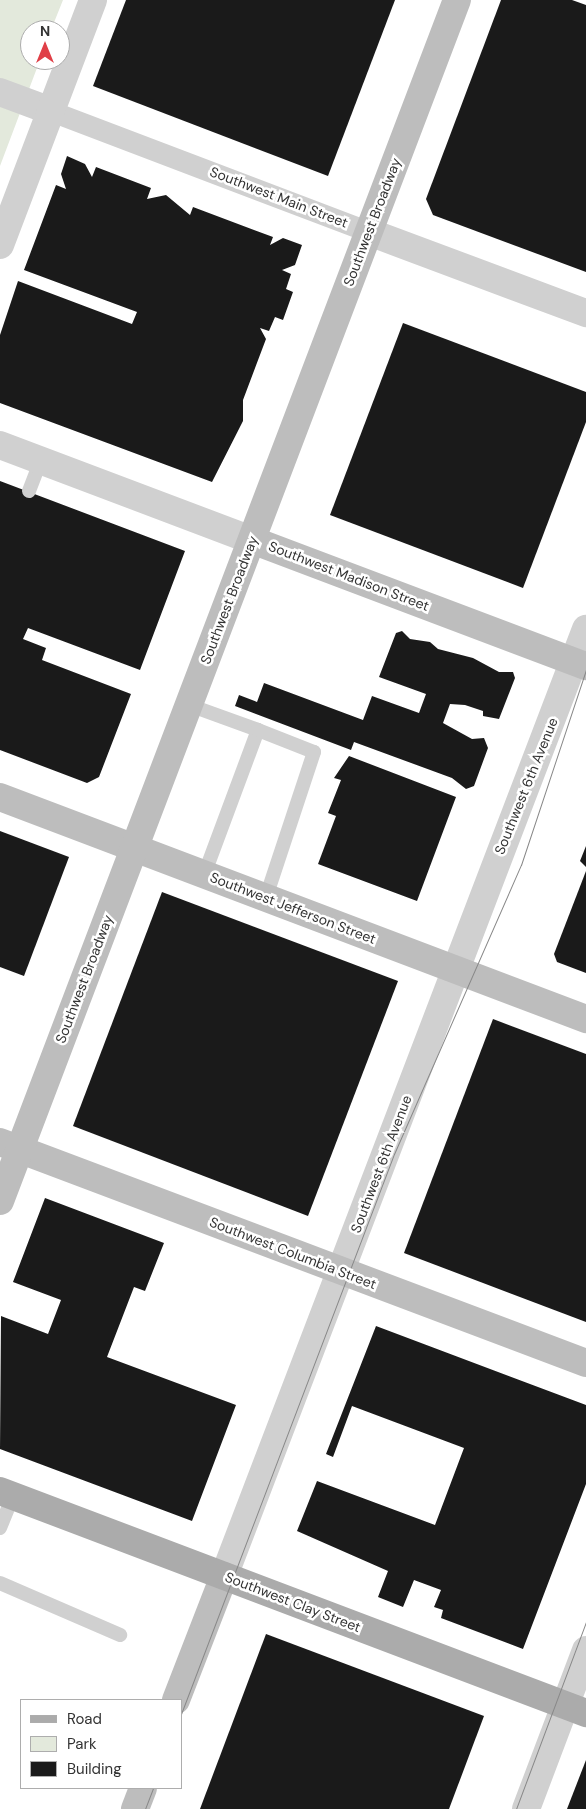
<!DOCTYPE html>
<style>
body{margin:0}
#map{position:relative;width:586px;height:1809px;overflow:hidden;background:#fff;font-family:"DM Sans",sans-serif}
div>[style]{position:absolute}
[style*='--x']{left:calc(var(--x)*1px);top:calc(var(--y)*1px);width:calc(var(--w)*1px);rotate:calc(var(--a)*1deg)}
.green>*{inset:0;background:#e3e9dc}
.building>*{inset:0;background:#1a1a1a}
.service>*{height:14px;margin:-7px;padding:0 7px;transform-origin:7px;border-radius:7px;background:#d0d0d0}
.pedestrian>*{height:21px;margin:-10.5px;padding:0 10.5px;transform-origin:10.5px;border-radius:10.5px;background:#d0d0d0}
.minor>*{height:28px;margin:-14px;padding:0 14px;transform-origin:14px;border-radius:14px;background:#d0d0d0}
.tertiary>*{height:28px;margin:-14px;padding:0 14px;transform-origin:14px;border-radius:14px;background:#d0d0d0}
.secondary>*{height:28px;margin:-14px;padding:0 14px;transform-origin:14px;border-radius:14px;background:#bdbdbd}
.primary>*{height:28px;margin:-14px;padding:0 14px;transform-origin:14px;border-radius:14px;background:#ababab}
.tram>*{height:1px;margin:-0.5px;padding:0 0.5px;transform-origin:0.5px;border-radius:0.5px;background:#888}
span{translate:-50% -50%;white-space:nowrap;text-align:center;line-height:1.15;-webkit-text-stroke:5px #fff;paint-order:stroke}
.street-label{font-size:14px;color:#333}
.legend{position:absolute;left:20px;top:1699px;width:162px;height:90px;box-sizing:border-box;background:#fff;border:1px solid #adadad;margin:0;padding:6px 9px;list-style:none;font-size:15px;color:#333}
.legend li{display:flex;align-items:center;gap:10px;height:25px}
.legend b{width:25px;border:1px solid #adadad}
.north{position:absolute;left:20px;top:20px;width:50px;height:50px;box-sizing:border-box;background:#fff;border:1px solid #adadad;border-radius:50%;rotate:0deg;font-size:14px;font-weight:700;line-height:20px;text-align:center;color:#333}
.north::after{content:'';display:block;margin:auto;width:18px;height:22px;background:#e03f47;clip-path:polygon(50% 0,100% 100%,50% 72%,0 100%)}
</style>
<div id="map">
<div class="green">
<i style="clip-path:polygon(0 0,63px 0,51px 30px,30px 30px,30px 60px,40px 60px,0 166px)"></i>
</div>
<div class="building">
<i style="clip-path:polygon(126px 0,395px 0,328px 176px,93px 86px)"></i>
<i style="clip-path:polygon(501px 0,572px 0,586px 5px,586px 272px,433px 215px,426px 199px)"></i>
<i style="clip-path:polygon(67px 156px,85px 164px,92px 177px,96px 167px,151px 188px,147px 199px,166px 195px,190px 215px,193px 207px,273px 237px,270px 245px,283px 238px,302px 245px,295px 265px,282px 270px,291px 274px,286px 289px,293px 292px,283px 320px,275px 317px,269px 331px,260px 328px,266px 339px,243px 400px,243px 421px,212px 482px,0 403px,0 335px,18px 281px,132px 324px,137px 312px,24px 270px,56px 185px,66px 189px,61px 174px)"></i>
<i style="clip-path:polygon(403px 323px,586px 392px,586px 422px,523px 588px,330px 515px)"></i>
<i style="clip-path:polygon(0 481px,185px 551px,140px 670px,28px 628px,23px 639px,46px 648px,42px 660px,131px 694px,99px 777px,87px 783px,0 750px)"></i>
<i style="clip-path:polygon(402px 631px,410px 639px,430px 642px,438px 649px,473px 658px,499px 672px,513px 672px,515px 678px,499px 719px,483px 716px,483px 711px,465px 705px,450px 704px,443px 723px,472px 739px,484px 738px,488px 748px,474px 786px,466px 789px,452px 778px,354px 742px,351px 750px,235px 706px,239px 695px,257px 702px,264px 683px,363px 720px,372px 696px,419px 713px,426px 694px,379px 677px,396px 633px)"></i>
<i style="clip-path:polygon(349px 756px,456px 797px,417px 901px,318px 864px,336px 816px,328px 813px,341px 780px,334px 778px)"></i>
<i style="clip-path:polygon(0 831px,69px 857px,24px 976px,0 967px)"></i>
<i style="clip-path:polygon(586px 846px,586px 867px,580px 861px)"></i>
<i style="clip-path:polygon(586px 871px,586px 973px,557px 962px,554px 954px)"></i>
<i style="clip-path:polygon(162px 892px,398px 981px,308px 1216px,73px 1126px)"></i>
<i style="clip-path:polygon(493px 1019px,586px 1054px,586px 1322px,404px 1253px)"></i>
<i style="clip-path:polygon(45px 1198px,164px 1243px,145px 1291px,134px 1287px,107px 1357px,236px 1405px,192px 1521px,0 1449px,1px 1316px,48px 1334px,61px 1300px,13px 1282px)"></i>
<i style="clip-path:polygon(376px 1326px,586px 1405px,586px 1484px,523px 1649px,441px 1618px,443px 1610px,434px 1607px,441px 1590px,414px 1580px,403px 1607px,378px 1597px,388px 1571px,297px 1531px,317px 1481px,435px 1525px,464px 1448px,352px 1406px,333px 1457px,326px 1454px)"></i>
<i style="clip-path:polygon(266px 1634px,484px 1716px,449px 1809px,200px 1809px)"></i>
<i style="clip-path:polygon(586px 1760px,586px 1809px,567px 1809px)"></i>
</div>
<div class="service">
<i style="--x:29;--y:491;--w:33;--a:-69"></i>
<i style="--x:189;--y:705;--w:73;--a:19.9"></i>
<i style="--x:204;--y:875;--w:155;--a:-69.6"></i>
<i style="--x:258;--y:730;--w:60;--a:21.4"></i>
<i style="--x:314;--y:752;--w:153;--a:108.3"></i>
<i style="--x:0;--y:1528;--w:35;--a:-68"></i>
<i style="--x:0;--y:1583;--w:131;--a:23.4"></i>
</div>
<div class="pedestrian">
<i style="--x:51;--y:111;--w:340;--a:20.8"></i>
</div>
<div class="minor">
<i style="--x:0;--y:92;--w:54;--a:20.4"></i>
<i style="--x:0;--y:245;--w:262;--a:-69.2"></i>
<i style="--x:0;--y:445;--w:269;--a:20.7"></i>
</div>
<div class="tertiary">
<i style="--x:369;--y:232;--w:232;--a:20.5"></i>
<i style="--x:224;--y:1576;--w:1014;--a:-69.08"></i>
<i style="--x:526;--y:1809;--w:170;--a:-69.3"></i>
</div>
<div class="secondary">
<i style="--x:252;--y:540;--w:357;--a:20.7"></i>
<i style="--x:0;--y:797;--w:627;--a:20.75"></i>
<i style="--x:0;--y:1142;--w:626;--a:20.66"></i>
<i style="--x:0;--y:1201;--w:1285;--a:-69.17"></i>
<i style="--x:176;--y:1700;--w:133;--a:-68.8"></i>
<i style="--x:135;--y:1809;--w:22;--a:-69"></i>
</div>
<div class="primary">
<i style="--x:0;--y:1491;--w:627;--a:20.75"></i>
</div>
<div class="tram">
<i style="--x:181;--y:1714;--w:599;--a:-69.18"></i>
<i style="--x:394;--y:1154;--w:316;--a:-66.3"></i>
<i style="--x:521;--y:865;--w:206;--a:-71.6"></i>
<i style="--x:145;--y:1809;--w:22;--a:-69"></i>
<i style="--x:516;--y:1809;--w:200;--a:-69.5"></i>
</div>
<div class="street-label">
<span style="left:279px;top:197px;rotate:21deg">Southwest Main Street</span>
<span style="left:372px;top:222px;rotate:-69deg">Southwest Broadway</span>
<span style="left:349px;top:576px;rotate:21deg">Southwest Madison Street</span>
<span style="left:229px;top:600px;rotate:-69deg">Southwest Broadway</span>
<span style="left:526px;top:786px;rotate:-68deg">Southwest 6th Avenue</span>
<span style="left:293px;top:908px;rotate:21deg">Southwest Jefferson Street</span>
<span style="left:84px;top:979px;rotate:-69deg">Southwest Broadway</span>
<span style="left:381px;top:1164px;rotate:-69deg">Southwest 6th Avenue</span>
<span style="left:293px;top:1253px;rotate:21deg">Southwest Columbia Street</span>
<span style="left:293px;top:1602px;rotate:21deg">Southwest Clay Street</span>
</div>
<ul class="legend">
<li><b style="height:6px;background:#ababab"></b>Road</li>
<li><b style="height:14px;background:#e3e9dc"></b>Park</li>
<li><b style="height:14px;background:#1a1a1a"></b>Building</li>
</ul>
<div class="north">N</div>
</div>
